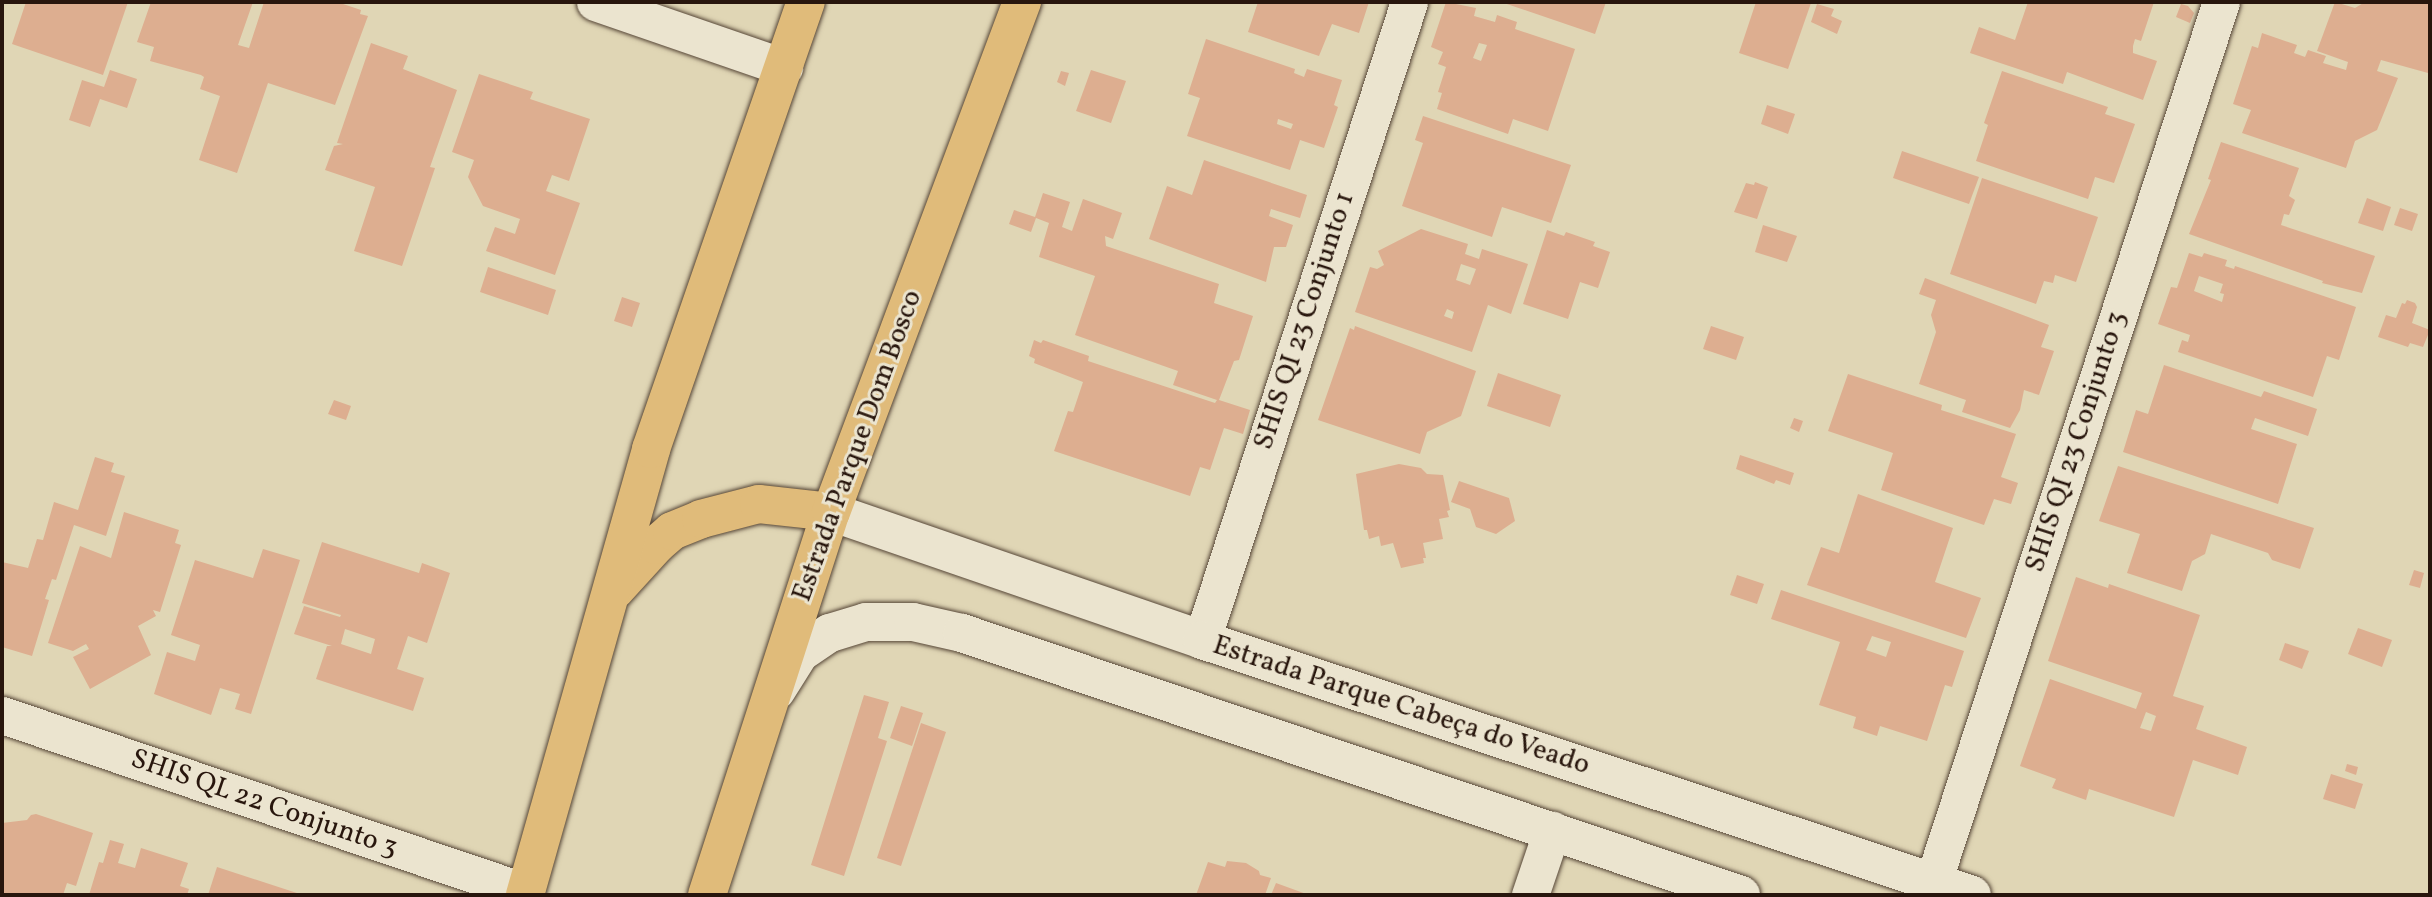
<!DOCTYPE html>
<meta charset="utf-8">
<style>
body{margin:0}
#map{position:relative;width:2432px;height:897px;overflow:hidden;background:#e0d6b5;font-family:Vollkorn,serif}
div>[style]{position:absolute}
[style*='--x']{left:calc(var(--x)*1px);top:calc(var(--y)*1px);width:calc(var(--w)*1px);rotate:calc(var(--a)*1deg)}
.building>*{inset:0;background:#ddae90}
.roads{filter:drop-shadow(0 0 2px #564637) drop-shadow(0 0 2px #564637)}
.street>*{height:37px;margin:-18.5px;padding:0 18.5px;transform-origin:18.5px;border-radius:18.5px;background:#ebe4cf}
.secondary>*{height:38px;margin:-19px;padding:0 19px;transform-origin:19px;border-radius:19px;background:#ebe4cf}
.primary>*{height:38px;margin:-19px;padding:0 19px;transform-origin:19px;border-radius:19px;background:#e0bb7a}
span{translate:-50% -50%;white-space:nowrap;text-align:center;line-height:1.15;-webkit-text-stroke:6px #ebe4cf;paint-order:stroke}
.street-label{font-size:28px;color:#28160d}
.frame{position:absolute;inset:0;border:4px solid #28160d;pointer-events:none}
</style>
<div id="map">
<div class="building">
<i style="clip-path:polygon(26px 2px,128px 2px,103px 75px,12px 44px)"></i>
<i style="clip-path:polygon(151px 2px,253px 2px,238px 45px,249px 48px,264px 2px,337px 2px,361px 10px,360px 14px,368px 16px,335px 105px,268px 83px,237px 173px,199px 160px,220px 96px,200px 89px,204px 77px,201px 75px,150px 61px,154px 47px,137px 42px)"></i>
<i style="clip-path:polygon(1258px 2px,1369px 2px,1359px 33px,1332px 24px,1319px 56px,1248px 32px)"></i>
<i style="clip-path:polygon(evenodd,1446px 2px,1476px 8px,1474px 16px,1495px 22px,1497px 15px,1517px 22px,1515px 29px,1575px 49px,1548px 131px,1513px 119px,1508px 134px,1437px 109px,1442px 93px,1438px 92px,1446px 67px,1438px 64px,1443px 52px,1431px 47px,1446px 2px,1479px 43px,1487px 45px,1481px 61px,1473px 58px,1479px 43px)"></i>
<i style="clip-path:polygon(1501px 2px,1606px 2px,1595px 34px)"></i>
<i style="clip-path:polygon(1756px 2px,1811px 3px,1788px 69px,1739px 53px)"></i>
<i style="clip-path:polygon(2028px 2px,2154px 2px,2141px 41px,2135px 39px,2133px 46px,2133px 53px,2157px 61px,2143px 100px,2067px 72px,2063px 84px,1970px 53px,1979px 27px,2015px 40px)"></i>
<i style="clip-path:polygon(2335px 2px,2355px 8px,2365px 2px,2430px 2px,2428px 73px,2381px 60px,2377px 71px,2398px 78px,2377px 130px,2355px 141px,2346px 168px,2242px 133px,2251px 110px,2233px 104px,2252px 46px,2258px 48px,2262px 33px,2297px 45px,2294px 53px,2305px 57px,2308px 50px,2326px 56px,2323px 63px,2346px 70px,2348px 62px,2317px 51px)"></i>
<i style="clip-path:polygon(1817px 4px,1834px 9px,1831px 16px,1842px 21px,1837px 34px,1811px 22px)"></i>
<i style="clip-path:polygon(2181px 4px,2188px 6px,2194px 13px,2190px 23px,2176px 17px)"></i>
<i style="clip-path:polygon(evenodd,1206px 39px,1295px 69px,1294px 73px,1304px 77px,1307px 69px,1342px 80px,1334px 105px,1338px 107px,1324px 148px,1300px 140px,1290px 170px,1187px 136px,1200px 98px,1188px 94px,1206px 39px,1278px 119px,1293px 124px,1291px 129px,1277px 124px,1278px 119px)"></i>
<i style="clip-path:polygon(371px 43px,408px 56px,403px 69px,457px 90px,430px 167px,435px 168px,402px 266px,354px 251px,375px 187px,325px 170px,334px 146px,343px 144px,337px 143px)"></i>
<i style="clip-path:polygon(110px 70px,137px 79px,127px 108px,100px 99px,90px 127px,69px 120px,82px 80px,104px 87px)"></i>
<i style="clip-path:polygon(1091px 70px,1126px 81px,1111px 123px,1076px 111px)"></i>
<i style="clip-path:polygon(1061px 71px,1069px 73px,1065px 86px,1057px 82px)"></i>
<i style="clip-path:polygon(2002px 71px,2108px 107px,2105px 114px,2135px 124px,2114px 183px,2095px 177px,2088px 199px,1976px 161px,1988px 125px,1984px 123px)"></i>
<i style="clip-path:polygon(479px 74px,533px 92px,530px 99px,590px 119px,569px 181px,552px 175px,546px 191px,580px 203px,555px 275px,486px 251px,495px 227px,515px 234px,520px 219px,483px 206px,468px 177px,474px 160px,452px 152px)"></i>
<i style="clip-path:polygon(1767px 105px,1795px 114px,1788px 134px,1761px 124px)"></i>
<i style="clip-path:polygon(1423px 116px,1571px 165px,1551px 223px,1502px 207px,1492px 237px,1402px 206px,1423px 143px,1415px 140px)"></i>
<i style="clip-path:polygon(2221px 142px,2299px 168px,2289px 196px,2295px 200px,2289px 215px,2284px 214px,2281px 225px,2375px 256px,2362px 293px,2322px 283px,2323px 281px,2189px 234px,2211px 180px,2208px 179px)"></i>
<i style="clip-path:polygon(1902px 151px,1979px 177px,1969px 204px,1893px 178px)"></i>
<i style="clip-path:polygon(1204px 160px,1307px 195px,1300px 218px,1271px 209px,1269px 216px,1293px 225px,1286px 247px,1274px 247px,1266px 282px,1149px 239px,1167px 186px,1192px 195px)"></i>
<i style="clip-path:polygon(1982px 178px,2098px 217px,2076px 282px,2055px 275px,2053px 283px,2044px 281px,2036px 304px,1950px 274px)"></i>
<i style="clip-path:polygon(1755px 182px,1768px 187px,1757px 219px,1734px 212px,1746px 183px,1754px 185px)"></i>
<i style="clip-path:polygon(1043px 193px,1070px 202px,1062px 227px,1072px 231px,1083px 199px,1122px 213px,1113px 239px,1105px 236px,1106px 246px,1219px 284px,1214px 303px,1253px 316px,1239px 360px,1234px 361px,1219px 400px,1250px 410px,1243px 434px,1224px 428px,1210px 470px,1200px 467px,1190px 496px,1054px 451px,1068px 411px,1073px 412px,1083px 382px,1034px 363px,1035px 359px,1029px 356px,1034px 340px,1041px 343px,1043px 340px,1089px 356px,1088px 361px,1215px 403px,1217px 400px,1173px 385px,1178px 371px,1075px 335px,1095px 276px,1039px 257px,1049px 223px,1036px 218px,1031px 232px,1009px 224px,1014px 210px,1035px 217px)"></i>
<i style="clip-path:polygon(2367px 198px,2391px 207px,2383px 231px,2358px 223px)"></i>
<i style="clip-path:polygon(2400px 208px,2418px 214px,2412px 231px,2394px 225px)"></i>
<i style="clip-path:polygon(1763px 225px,1797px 236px,1787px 262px,1755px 252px)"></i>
<i style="clip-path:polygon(evenodd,1421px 229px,1468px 244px,1465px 254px,1479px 259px,1482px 249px,1528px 264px,1511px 314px,1488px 305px,1472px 352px,1355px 312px,1370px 267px,1377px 269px,1384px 265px,1378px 251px,1421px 229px,1461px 264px,1476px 269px,1470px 285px,1456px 280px,1461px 264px,1421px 229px,1447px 309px,1454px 312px,1452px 319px,1444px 316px,1447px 309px)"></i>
<i style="clip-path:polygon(1547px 230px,1564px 236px,1566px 232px,1595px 242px,1593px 246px,1610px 252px,1598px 288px,1580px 282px,1568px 319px,1523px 304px)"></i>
<i style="clip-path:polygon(evenodd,2189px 253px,2202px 257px,2204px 253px,2227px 260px,2225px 266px,2234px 269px,2235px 266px,2356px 307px,2339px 360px,2327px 356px,2313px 397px,2178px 352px,2182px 340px,2188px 342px,2190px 335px,2158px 324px,2171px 287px,2177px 288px,2189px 253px,2199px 276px,2223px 284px,2220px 293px,2224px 294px,2222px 302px,2194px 291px,2199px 276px)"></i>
<i style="clip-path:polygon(488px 267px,556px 290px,548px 315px,480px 292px)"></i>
<i style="clip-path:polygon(1925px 278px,2049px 325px,2041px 347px,2054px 351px,2039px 395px,2024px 390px,2020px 410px,2010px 428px,1962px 412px,1966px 400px,1919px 384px,1936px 332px,1931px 315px,1936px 300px,1919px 294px)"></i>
<i style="clip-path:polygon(622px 297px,640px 303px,632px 327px,614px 321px)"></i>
<i style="clip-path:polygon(2407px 300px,2415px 303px,2417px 307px,2412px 323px,2430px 330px,2423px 347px,2410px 343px,2408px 347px,2378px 337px,2386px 315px,2396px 318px,2402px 303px,2405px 304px)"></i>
<i style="clip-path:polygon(1355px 326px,1476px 371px,1461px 416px,1427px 432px,1420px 454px,1318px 420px,1350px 328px,1354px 330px)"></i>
<i style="clip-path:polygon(1711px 326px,1744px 337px,1736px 360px,1703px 349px)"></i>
<i style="clip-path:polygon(2164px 365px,2261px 397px,2264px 391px,2317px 409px,2308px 436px,2255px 418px,2251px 429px,2297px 444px,2278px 504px,2123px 452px,2136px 410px,2148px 414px)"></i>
<i style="clip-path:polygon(1498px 373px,1561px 395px,1550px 427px,1487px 406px)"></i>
<i style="clip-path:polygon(1848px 374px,1942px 405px,1941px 410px,2016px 434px,2001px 477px,2018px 483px,2011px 504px,1994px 499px,1984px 525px,1881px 490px,1893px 453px,1828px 431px)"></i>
<i style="clip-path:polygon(334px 400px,351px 406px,346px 420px,328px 414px)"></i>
<i style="clip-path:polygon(1794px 418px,1803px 421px,1799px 432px,1790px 428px)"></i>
<i style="clip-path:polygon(1740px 455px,1794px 473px,1790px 485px,1776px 480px,1774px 484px,1736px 469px)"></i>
<i style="clip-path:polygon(95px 457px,114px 463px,111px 472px,125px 476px,106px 536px,74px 525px,56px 580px,52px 579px,45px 599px,49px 600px,32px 656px,2px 647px,2px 562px,28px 568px,37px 539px,43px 540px,54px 502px,78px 510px)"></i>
<i style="clip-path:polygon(1399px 464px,1421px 468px,1427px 474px,1443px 475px,1450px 510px,1447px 511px,1449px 517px,1439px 519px,1443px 539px,1423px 543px,1426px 558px,1423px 558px,1424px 563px,1401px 568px,1393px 543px,1381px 546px,1379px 536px,1369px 539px,1367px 530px,1364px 530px,1356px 474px)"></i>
<i style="clip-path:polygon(2118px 466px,2314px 528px,2300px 569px,2272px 560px,2268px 553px,2211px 534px,2205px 554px,2192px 561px,2182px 591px,2127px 573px,2140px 534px,2099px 521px)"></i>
<i style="clip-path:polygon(1459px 481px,1509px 498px,1515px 521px,1496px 534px,1476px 527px,1470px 509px,1451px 502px)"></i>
<i style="clip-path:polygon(1858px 494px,1953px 528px,1935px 582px,1981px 598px,1966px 638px,1807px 585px,1821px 547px,1839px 553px)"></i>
<i style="clip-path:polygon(124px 512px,179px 530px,175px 543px,181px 545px,160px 612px,153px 610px,156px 616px,138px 626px,151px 655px,90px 689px,73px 657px,89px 649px,86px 644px,73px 651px,48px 643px,80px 546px,111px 558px)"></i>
<i style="clip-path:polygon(evenodd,322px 542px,419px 573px,422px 563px,450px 573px,427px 643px,408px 636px,397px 669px,424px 678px,413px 711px,316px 679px,327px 646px,332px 646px,294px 634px,304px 606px,340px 617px,341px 615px,302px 603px,322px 542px,345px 629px,375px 639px,371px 654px,341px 644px,345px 629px)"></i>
<i style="clip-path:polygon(263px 549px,300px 560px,251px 714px,235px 709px,240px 694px,220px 688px,211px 715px,154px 694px,167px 652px,195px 661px,200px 645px,171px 635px,195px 560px,253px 578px)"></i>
<i style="clip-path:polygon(2414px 570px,2424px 573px,2420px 588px,2409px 585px)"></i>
<i style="clip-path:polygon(1737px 575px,1764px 584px,1757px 604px,1730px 595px)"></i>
<i style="clip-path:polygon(evenodd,2076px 577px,2108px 588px,2109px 584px,2200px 615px,2173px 696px,2204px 706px,2196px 729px,2247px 747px,2238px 775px,2193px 760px,2174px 817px,2089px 789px,2086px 800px,2052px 788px,2056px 779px,2020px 766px,2050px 679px,2136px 709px,2142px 693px,2048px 661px,2076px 577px,2146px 712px,2156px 716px,2151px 731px,2140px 728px,2146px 712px)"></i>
<i style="clip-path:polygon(evenodd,1781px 590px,1964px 651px,1952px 687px,1945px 685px,1927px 741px,1880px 726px,1877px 736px,1853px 728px,1856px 717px,1819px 705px,1840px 642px,1771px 619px,1781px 590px,1872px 636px,1891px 642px,1886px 657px,1866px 650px,1872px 636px)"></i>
<i style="clip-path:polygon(2358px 628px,2392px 640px,2382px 667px,2348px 654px)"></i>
<i style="clip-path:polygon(2285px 643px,2309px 651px,2302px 669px,2279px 660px)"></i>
<i style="clip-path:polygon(864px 695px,889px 702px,878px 738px,887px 741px,844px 876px,811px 865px)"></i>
<i style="clip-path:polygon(901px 706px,923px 713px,912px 746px,890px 738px)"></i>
<i style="clip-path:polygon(921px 723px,946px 732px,901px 866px,877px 858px)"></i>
<i style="clip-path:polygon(2347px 764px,2358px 767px,2356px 775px,2345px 771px)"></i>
<i style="clip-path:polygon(2331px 774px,2363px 784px,2355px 809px,2323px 799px)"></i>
<i style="clip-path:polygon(36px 814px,93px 833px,76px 886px,67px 883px,63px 895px,2px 895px,2px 823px,27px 820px,31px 815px)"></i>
<i style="clip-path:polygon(110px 840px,124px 844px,118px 863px,135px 868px,141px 848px,188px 863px,180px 886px,189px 889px,187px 895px,89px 895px,99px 862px,103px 863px)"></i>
<i style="clip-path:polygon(1227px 861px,1246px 863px,1259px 871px,1260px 875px,1271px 878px,1265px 895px,1196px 895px,1208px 862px,1225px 867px)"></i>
<i style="clip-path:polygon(217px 867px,303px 895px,208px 895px)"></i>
<i style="clip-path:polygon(1276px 883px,1309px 895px,1271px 895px)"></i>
</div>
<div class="roads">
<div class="street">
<i style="--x:595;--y:2;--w:200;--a:19"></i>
<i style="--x:1202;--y:640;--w:671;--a:-72.02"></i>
<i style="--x:2;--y:715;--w:553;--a:18.66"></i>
<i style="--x:1933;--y:882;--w:926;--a:-71.88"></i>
<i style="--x:1530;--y:895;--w:69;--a:-71.3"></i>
</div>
<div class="secondary">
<i style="--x:831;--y:512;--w:392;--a:19"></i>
<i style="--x:1202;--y:640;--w:811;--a:18.32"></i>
<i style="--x:776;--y:691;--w:45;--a:-57.7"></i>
<i style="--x:800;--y:653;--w:36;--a:-34"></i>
<i style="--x:830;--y:633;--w:38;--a:-17"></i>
<i style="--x:866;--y:622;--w:47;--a:0"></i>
<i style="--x:913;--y:622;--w:50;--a:12.7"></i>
<i style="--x:962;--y:633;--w:822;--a:18.59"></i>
</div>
<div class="primary">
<i style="--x:615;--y:590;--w:61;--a:-47.7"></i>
<i style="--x:656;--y:545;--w:21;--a:-41"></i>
<i style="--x:672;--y:531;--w:31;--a:-22"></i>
<i style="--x:701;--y:519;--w:60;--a:-14.5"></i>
<i style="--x:759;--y:504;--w:72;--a:6.3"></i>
<i style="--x:525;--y:895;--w:463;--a:-74.2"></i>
<i style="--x:651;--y:449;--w:473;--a:-70.9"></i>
<i style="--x:707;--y:895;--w:403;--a:-72.1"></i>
<i style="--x:831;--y:512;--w:545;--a:-69.47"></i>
</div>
</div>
<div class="street-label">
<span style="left:1305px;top:321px;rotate:-72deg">SHIS QI 23 Conjunto 1</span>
<span style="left:2077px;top:442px;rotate:-72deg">SHIS QI 23 Conjunto 3</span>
<span style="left:858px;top:446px;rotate:-70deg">Estrada Parque Dom Bosco</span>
<span style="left:1401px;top:706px;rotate:18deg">Estrada Parque Cabeça do Veado</span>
<span style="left:264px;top:804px;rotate:19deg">SHIS QL 22 Conjunto 3</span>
</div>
<div class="frame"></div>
</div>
